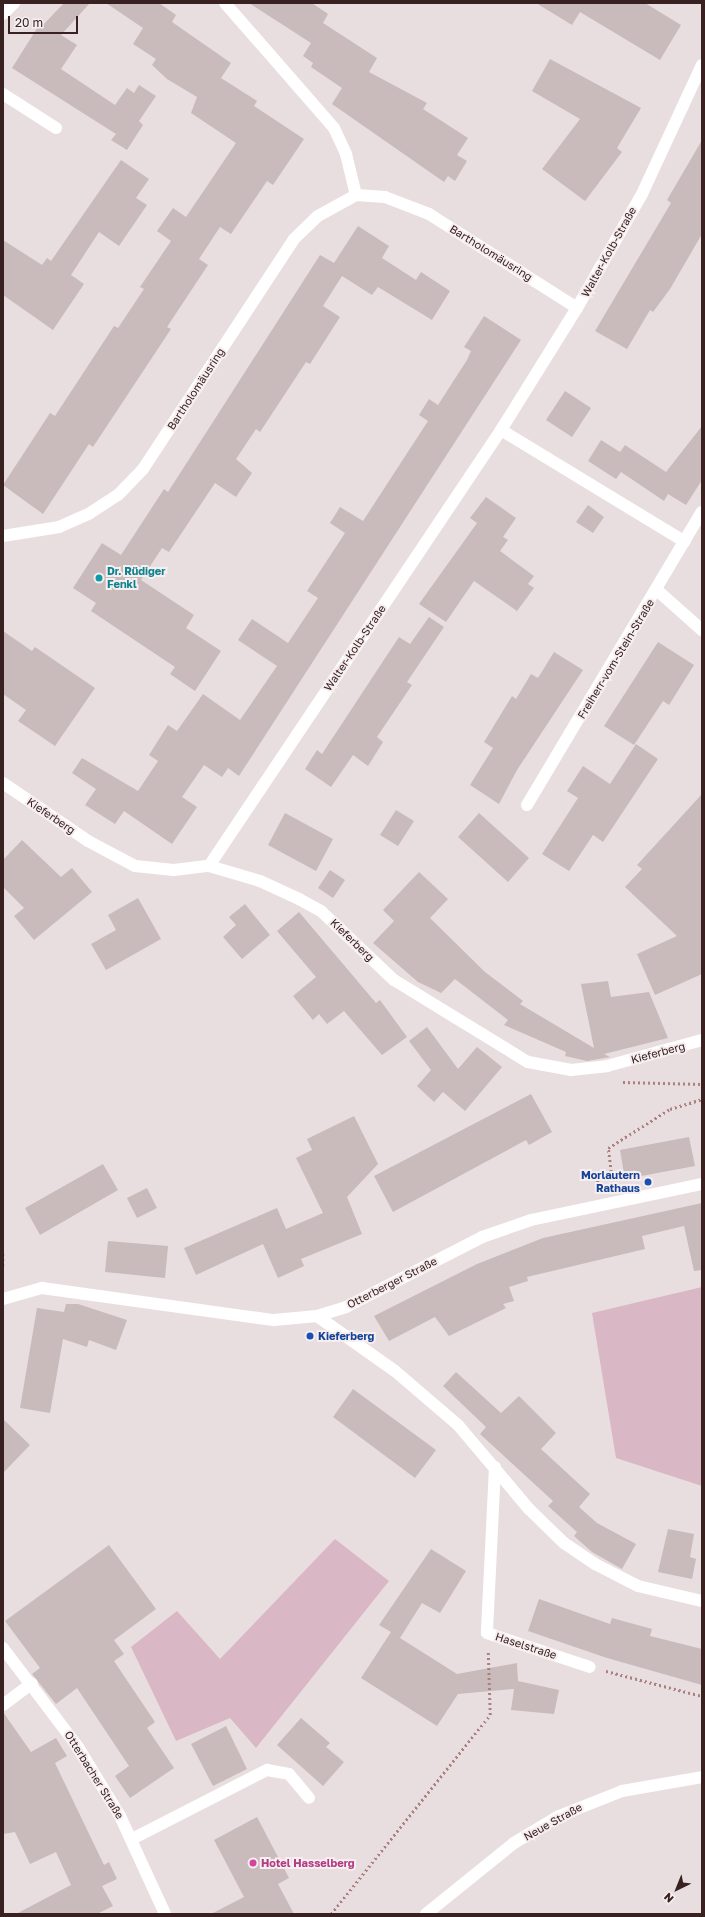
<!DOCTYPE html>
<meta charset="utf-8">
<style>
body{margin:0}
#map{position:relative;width:705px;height:1917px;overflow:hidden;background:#e9dedf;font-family:"Golos Text",sans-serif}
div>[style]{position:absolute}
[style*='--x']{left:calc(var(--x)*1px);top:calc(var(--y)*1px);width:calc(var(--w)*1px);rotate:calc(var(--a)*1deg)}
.green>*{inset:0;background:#dab7c5}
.building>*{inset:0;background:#c9babc}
.path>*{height:2.5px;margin-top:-1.25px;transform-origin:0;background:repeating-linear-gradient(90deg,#ab807f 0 2px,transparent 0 5px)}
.lane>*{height:12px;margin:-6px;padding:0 6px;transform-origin:6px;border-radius:6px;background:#fff}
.street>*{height:12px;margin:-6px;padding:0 6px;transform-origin:6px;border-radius:6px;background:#fff}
.secondary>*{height:12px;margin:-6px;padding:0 6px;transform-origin:6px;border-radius:6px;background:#fff}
.dots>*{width:11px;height:11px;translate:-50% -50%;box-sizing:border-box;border:2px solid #f6eeef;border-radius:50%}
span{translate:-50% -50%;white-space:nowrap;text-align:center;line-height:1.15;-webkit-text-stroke:4px #f6eeef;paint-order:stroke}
.street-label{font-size:11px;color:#382120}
.culture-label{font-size:11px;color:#0d838f;font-weight:700}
.left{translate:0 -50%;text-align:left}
.transit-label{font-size:11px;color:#164399;font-weight:700}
.right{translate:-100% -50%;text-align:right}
.hotel-label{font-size:11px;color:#b23c85;font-weight:700}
.frame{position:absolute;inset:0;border:4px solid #382120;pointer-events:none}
.north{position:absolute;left:657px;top:1869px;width:40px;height:40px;-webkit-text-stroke:3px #f6eeef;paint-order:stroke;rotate:223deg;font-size:11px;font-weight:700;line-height:16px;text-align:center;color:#382120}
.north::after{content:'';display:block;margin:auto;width:14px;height:18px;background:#382120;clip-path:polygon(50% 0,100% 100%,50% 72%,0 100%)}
.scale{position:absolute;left:8px;top:16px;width:70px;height:18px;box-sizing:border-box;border:2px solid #382120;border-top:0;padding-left:5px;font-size:12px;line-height:14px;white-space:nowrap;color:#382120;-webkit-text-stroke:3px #f6eeef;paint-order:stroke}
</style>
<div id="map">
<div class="green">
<i style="clip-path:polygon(702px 1287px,702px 1486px,616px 1458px,592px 1313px)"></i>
<i style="clip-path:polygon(335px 1539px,389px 1581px,256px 1748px,230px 1718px,176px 1741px,131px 1647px,177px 1611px,220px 1659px)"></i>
</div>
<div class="building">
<i style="clip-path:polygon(64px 3px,90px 3px,61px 35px,77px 45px,61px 69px,115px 105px,127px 88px,134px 93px,139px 85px,156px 96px,139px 121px,143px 125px,127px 150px,111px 140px,116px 134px,12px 68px,41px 22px,44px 24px)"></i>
<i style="clip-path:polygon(106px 3px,159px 3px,176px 15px,172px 22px,231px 63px,221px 78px,257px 101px,254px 106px,304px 139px,273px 185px,267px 181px,231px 234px,220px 227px,199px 259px,208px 265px,167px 327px,171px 329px,93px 447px,89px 444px,43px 514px,3px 485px,50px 413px,55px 416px,114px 326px,118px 328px,144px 289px,140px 287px,171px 241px,157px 231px,173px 208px,186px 217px,236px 143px,191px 113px,197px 97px,167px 79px,152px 65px,156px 59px,133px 44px,143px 28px)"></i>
<i style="clip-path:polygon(249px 3px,312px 3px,328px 14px,323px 23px,377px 58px,369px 72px,427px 103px,423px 109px,468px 138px,457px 155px,467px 161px,455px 181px,448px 176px,444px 182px,332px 104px,342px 88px,311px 67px,313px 63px,303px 56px,311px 43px)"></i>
<i style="clip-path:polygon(536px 3px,645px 3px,681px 25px,660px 60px,580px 12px,572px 25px)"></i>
<i style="clip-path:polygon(550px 59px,641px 108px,617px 148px,622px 152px,585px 201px,542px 169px,580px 119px,532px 91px)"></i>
<i style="clip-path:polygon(702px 140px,702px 234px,670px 289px,653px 312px,650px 310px,627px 349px,595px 331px,671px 203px,667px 200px)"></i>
<i style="clip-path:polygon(121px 160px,149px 179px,136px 198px,147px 205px,119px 246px,99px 232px,71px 275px,84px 284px,53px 330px,3px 295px,3px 240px,42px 265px,47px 258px,51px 261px)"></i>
<i style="clip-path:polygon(358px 226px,389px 246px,382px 258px,416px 280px,421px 272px,450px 291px,432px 320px,378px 287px,372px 295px,342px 276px,323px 306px,340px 317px,310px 364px,306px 362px,260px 432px,256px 429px,236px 459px,252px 473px,236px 497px,215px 483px,169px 552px,162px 548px,141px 580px,194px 615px,186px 628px,221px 651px,195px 691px,170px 674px,175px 667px,91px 611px,96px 603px,73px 588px,102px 543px,121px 555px,164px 489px,168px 492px,320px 255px,334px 263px)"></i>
<i style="clip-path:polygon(484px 316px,521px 340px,239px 776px,228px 768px,222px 777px,204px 765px,182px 797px,197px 807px,172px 844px,124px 811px,115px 824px,85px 805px,96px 789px,72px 773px,82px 758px,138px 791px,158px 761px,149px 755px,168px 725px,177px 731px,203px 694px,240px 720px,277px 666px,238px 640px,252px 619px,288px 643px,318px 598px,307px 591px,345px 533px,330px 523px,340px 507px,363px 521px,428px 421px,419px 415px,429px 399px,438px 405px,467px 360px,471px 351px,464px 347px)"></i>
<i style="clip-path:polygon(565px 391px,591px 408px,572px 437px,546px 420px)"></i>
<i style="clip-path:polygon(702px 426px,702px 480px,686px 505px,668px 494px,664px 501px,621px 472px,616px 479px,588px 461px,601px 440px,620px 452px,625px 445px,666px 472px)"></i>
<i style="clip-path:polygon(486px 497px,516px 518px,503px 537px,508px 540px,500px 551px,534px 576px,528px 584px,534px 588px,517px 611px,474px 581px,446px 622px,419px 604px,477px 523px,470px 518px)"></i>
<i style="clip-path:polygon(588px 505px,604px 517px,593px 533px,576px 522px)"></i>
<i style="clip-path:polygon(429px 617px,444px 627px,407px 682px,412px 685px,377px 737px,383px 742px,368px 766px,353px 755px,331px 787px,305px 769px,317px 750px,322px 754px,399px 637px,410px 644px)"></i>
<i style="clip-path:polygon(3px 631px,32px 651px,35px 647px,95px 688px,55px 746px,18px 721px,26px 710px,3px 694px)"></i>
<i style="clip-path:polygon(658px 642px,694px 665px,669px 705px,663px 701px,634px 745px,604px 726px)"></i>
<i style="clip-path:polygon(554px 652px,583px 670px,517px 770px,499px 804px,470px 785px,493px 748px,484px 742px,512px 696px,516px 699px,531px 674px,538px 678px)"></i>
<i style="clip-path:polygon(636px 744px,658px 759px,603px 842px,593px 835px,569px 871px,542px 854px,578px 798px,567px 791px,583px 766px,610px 784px)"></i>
<i style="clip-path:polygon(702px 794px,702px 974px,655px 995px,637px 954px,677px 936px,625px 887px,642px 869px,637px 865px)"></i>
<i style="clip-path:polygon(396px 810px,414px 821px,398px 846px,380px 835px)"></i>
<i style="clip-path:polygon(285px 813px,333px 839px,316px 871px,268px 845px)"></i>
<i style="clip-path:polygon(479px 813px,529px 858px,508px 882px,458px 837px)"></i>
<i style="clip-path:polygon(22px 840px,61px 877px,72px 868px,92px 892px,34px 940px,14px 916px,24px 908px,3px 887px,3px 860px)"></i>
<i style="clip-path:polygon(330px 870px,345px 880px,333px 898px,318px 888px)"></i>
<i style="clip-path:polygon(419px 872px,448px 899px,430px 918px,485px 972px,523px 1001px,520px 1004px,594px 1048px,581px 984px,608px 981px,611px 997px,649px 992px,668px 1038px,604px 1054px,610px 1057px,587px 1061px,565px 1056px,566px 1052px,504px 1025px,508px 1020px,455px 979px,441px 993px,418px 982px,373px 943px,394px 921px,383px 910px)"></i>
<i style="clip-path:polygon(138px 898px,161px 939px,106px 970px,91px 944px,116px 930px,108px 915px)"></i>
<i style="clip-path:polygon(245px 904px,270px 935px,242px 959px,223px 937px,236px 925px,229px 917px)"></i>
<i style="clip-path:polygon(299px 912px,376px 1003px,380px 1000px,407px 1037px,382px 1055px,344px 1011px,327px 1024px,319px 1014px,313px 1020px,293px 996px,316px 977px,277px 931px)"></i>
<i style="clip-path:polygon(427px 1027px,458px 1069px,477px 1047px,502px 1067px,465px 1111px,443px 1092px,434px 1102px,417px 1086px,431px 1070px,409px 1041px)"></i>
<i style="clip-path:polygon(531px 1094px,552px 1132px,529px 1145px,526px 1140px,393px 1212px,374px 1176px)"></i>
<i style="clip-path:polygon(354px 1116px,378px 1164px,347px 1197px,362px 1234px,301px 1259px,304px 1266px,278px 1278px,263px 1244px,196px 1275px,184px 1248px,277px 1208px,286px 1229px,323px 1213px,296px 1158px,312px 1150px,307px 1139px)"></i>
<i style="clip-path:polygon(689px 1137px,695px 1166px,625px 1179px,620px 1150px)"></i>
<i style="clip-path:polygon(103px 1164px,118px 1190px,40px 1235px,25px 1208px)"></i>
<i style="clip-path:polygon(147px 1188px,157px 1208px,137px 1218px,127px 1198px)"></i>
<i style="clip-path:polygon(702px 1203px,702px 1270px,694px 1271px,684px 1226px,642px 1236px,645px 1249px,527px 1277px,528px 1281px,509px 1287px,514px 1301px,503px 1304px,506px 1308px,449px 1336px,435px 1317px,389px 1341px,374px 1316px,477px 1264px,543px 1238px)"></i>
<i style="clip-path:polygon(108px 1241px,168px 1246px,165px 1278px,105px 1272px)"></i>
<i style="clip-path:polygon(66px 1304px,78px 1304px,127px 1320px,116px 1350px,89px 1340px,87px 1347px,63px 1339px,50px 1413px,20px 1408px,37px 1308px,64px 1312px)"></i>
<i style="clip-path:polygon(456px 1372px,501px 1413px,519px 1396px,556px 1433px,541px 1449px,590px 1494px,579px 1507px,597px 1523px,636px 1544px,622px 1569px,592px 1552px,574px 1536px,577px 1532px,548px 1506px,553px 1501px,480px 1434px,486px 1427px,443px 1386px)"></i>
<i style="clip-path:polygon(353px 1389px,436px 1450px,415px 1478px,333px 1417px)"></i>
<i style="clip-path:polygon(3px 1419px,30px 1445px,3px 1473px)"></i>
<i style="clip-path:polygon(668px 1529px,694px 1534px,690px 1557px,696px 1559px,692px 1579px,658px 1572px)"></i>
<i style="clip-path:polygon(109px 1545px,156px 1609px,114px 1640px,124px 1654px,114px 1661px,155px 1722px,147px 1728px,174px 1768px,130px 1798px,115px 1776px,129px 1766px,77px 1688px,56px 1704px,32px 1674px,40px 1668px,5px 1621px)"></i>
<i style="clip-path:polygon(431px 1549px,466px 1571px,440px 1613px,422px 1603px,400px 1638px,457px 1674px,517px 1663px,518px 1681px,559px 1690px,554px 1714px,511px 1710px,514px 1689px,458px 1694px,437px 1726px,361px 1678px,391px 1632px,379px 1625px)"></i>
<i style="clip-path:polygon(539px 1599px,610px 1624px,612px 1618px,652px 1629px,650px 1636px,702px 1649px,702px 1685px,607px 1658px,528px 1631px)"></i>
<i style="clip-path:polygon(3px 1712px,31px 1752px,56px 1738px,67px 1756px,55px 1763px,104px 1865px,109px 1862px,117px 1879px,102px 1886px,113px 1906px,97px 1914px,16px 1914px,71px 1885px,56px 1852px,30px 1864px,15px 1832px,3px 1834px)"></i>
<i style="clip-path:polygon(301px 1718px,330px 1743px,326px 1747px,344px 1762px,323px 1786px,277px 1745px)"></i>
<i style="clip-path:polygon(226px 1726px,247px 1769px,213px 1786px,191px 1744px)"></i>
<i style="clip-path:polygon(257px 1817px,289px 1878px,278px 1884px,294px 1914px,211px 1914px,244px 1897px,214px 1840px)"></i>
</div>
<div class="path">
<i style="--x:623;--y:1082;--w:79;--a:1.5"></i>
<i style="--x:599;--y:1187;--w:7;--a:-106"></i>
<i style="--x:597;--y:1180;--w:16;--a:-30"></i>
<i style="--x:611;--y:1172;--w:24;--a:-97"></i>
<i style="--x:608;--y:1148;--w:73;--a:-32.2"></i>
<i style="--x:670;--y:1109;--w:34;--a:-17"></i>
<i style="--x:3;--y:1254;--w:12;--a:90"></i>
<i style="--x:606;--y:1671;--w:99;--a:14.6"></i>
<i style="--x:331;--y:1914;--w:255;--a:-51.4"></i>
<i style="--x:490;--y:1715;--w:63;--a:-91.8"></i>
</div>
<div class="lane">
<i style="--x:132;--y:1839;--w:152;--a:-27.1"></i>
<i style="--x:267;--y:1770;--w:22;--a:10"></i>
<i style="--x:289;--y:1774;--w:31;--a:50"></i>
</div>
<div class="street">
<i style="--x:225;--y:3;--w:166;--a:48.9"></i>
<i style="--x:334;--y:128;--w:29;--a:65"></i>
<i style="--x:346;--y:154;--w:42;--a:76.3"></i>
<i style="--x:356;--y:195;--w:29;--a:4"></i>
<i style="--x:385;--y:197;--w:47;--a:21.1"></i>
<i style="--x:429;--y:214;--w:175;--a:32.4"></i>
<i style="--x:3;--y:14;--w:16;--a:-45"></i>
<i style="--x:3;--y:94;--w:63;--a:32.7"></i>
<i style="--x:501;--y:430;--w:215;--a:31.3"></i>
<i style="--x:3;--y:536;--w:57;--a:-9.1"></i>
<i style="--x:59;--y:527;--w:34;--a:-24"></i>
<i style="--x:90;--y:513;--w:33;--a:-33"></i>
<i style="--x:118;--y:495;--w:36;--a:-46"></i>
<i style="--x:143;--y:469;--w:275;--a:-56.7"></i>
<i style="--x:294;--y:239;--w:33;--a:-44"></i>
<i style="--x:318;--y:216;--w:43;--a:-28.9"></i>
<i style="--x:658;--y:591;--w:59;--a:41.6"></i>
<i style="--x:3;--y:783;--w:103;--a:34.3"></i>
<i style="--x:88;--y:841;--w:53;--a:28"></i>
<i style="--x:135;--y:866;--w:39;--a:6"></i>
<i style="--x:174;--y:870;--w:35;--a:-7"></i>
<i style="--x:209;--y:866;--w:53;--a:16.4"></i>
<i style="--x:260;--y:881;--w:43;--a:24.8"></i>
<i style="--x:299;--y:899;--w:26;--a:29"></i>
<i style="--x:322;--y:912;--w:99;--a:43.4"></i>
<i style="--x:394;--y:980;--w:157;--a:31.5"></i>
<i style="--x:528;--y:1062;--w:44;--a:10.5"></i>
<i style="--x:571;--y:1070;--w:36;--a:-6"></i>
<i style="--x:607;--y:1066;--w:98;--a:-15.3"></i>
<i style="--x:527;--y:805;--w:341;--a:-59.2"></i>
<i style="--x:209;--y:866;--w:525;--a:-56.19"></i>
<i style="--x:501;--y:430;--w:144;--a:-58.1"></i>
<i style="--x:577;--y:308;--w:131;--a:-60.3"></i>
<i style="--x:642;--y:194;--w:142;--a:-65.1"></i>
<i style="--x:317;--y:1316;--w:95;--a:35.2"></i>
<i style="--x:395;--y:1371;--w:83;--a:40.6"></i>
<i style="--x:458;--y:1425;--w:110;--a:49.8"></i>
<i style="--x:529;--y:1509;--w:49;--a:44.2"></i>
<i style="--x:564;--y:1543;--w:37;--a:34"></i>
<i style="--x:595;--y:1564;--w:48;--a:27.1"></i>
<i style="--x:638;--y:1586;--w:66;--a:13.2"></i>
<i style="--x:495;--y:1467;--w:166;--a:92.8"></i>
<i style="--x:487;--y:1633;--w:108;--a:18.3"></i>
<i style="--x:3;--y:1705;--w:36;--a:-37"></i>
</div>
<div class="secondary">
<i style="--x:3;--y:1299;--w:41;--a:-15.8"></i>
<i style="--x:42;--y:1288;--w:234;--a:7.9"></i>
<i style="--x:274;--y:1320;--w:43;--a:-5.3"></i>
<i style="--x:317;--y:1316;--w:30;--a:-17"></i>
<i style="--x:346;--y:1307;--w:153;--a:-27.2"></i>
<i style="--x:482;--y:1237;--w:52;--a:-19.1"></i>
<i style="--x:531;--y:1220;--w:175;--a:-11.9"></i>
<i style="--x:3;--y:1648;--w:124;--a:52.9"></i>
<i style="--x:78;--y:1747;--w:81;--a:58.7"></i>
<i style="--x:120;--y:1816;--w:108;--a:65.3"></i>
<i style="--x:426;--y:1914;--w:113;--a:-38.9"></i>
<i style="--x:514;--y:1843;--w:52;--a:-31"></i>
<i style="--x:559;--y:1816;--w:68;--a:-21.6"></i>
<i style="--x:622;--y:1791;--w:81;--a:-9.9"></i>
</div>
<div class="dots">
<i style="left:99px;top:578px;background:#0f9aa8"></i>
<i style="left:648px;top:1182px;background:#1a4fb4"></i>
<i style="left:310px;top:1336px;background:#1a4fb4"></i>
<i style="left:253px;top:1863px;background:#d1479c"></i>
</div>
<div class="street-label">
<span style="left:609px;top:252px;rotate:-61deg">Walter-Kolb-Straße</span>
<span style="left:491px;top:253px;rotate:32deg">Bartholomäusring</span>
<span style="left:196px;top:389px;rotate:-57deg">Bartholomäusring</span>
<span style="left:355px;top:648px;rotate:-56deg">Walter-Kolb-Straße</span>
<span style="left:616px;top:659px;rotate:-59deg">Freiherr-vom-Stein-Straße</span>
<span style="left:51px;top:816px;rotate:34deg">Kieferberg</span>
<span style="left:352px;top:940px;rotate:44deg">Kieferberg</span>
<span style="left:658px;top:1053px;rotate:-15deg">Kieferberg</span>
<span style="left:392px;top:1283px;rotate:-27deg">Otterberger Straße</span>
<span style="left:526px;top:1646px;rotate:18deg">Haselstraße</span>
<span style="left:94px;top:1775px;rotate:58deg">Otterbacher Straße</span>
<span style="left:553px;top:1822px;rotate:-29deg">Neue Straße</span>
</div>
<div class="culture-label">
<span class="left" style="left:107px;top:578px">Dr. Rüdiger<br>Fenkl</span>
</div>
<div class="transit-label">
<span class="right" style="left:640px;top:1182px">Morlautern<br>Rathaus</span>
<span class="left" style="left:318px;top:1336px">Kieferberg</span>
</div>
<div class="hotel-label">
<span class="left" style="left:261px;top:1863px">Hotel Hasselberg</span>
</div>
<div class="frame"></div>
<div class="north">N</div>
<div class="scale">20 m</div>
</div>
